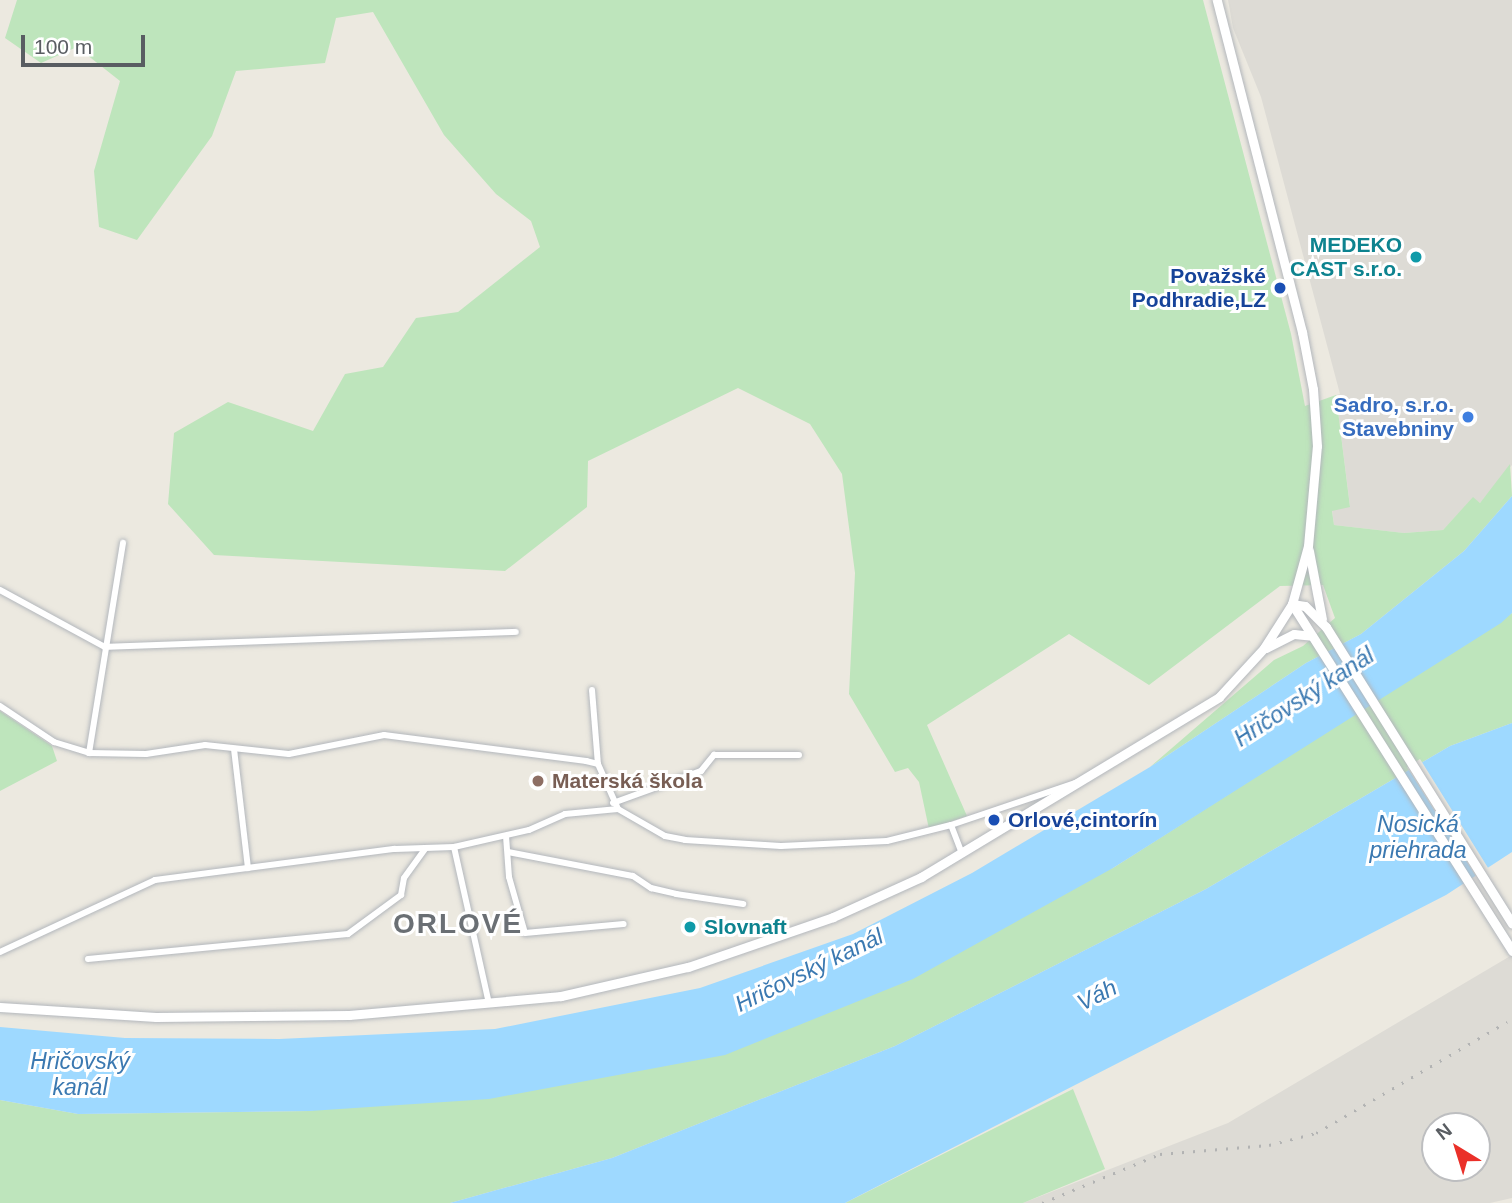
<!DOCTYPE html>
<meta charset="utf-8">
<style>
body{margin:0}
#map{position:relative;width:1512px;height:1203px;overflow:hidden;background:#ece9e0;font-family:Arial,sans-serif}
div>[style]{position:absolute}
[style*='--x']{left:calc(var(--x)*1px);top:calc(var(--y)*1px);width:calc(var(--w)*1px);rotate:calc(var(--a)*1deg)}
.industrial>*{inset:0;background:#dddbd5}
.green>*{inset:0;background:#bee5bc}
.water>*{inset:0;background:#9ed9ff}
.pier>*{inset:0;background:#ece9e0}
.roads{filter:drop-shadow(0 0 2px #b3b7bc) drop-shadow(0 0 2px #b3b7bc)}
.street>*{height:6px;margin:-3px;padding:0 3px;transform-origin:3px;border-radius:3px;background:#fff}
.secondary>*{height:9px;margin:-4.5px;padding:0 4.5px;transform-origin:4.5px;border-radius:4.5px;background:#fff}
.rail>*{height:2.5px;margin-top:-1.25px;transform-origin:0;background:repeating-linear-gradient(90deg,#b2b3b3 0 2px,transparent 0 11px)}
.dots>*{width:19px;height:19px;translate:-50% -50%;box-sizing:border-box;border:4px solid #fff;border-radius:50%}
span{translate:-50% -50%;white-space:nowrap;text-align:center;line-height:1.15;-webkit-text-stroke:6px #fff;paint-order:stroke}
.culture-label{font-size:21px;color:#0d838f;font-weight:700}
.right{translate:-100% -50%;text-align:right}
.left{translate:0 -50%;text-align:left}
.transit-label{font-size:21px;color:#164399;font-weight:700}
.shop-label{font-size:21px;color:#366cbe;font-weight:700}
.education-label{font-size:21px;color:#785e54;font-weight:700}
.water-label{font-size:23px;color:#3b79b1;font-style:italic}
.district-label{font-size:28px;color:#6a6f74;font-weight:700;letter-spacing:2px}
.north{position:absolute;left:1421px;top:1112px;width:70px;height:70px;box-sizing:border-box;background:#fff;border:2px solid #bdbec0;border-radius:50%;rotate:322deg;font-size:19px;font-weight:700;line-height:28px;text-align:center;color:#595d62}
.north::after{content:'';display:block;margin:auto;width:24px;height:32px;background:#ea3029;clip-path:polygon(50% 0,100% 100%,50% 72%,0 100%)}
.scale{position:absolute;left:21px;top:35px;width:124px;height:32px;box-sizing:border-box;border:4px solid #595d62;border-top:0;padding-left:9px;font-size:21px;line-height:24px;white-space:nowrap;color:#595d62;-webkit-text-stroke:5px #fff;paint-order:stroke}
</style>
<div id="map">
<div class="industrial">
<i style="clip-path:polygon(1228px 0,1512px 0,1512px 465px,1480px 503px,1473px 498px,1443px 530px,1404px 533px,1334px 525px,1332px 510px,1350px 506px,1336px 395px,1340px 394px,1261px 97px,1233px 28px)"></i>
<i style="clip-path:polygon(evenodd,1512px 955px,1512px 1198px,1490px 1203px,1023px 1203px,1228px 1123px,1512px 955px,1435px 1126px,1477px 1126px,1477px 1168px,1435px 1168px,1435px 1126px)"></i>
</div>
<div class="green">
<i style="clip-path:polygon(17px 0,1203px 0,1291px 334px,1305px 406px,1336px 395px,1350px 507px,1332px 511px,1334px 525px,1404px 533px,1443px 530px,1473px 497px,1480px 503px,1510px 464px,1512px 496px,1464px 551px,1361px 634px,1306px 663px,1150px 767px,1274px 660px,1303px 646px,1335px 618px,1323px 585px,1280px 586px,1149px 685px,1069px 634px,927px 725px,967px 816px,929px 829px,919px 782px,908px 768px,895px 772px,849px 694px,855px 573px,842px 474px,810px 424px,738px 388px,588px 461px,587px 507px,505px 571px,214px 555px,168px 504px,174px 433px,228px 402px,313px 431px,345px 374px,383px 367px,416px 318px,458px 312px,540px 247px,531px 221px,496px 194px,444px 135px,373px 12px,336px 18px,325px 63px,236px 71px,212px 136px,137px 240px,99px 227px,94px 171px,120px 81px,77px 47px,41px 63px,5px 38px)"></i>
<i style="clip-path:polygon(1512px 613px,1512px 723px,1450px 746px,1206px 889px,895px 1046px,612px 1158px,450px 1203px,0 1203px,0 1100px,78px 1114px,310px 1111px,1113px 868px)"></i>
<i style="clip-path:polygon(0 711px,52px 746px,57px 761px,0 791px)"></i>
<i style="clip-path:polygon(1073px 1089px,1105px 1169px,1023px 1203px,845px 1203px)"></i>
</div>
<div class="water">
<i style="clip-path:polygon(1512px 496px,1512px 613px,1501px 623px,1113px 868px,913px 979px,725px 1055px,489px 1099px,310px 1111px,78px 1114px,0 1100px,0 1027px,125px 1038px,279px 1039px,495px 1029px,700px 988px,853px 934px,972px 873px,1150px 767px,1306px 663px,1361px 634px,1464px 551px)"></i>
<i style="clip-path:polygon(1512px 723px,1512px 852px,1446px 895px,845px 1203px,450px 1203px,612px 1158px,895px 1046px,1206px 889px,1450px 746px)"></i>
</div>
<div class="pier">
<i style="clip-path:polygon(1420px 759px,1490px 871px,1477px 878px,1407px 767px)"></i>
</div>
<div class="roads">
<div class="street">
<i style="--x:0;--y:590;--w:119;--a:28.5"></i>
<i style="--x:105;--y:647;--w:411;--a:-2.1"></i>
<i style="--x:592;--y:690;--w:74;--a:85.4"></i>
<i style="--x:0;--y:706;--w:65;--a:33.7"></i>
<i style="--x:54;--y:742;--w:37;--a:17"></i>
<i style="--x:89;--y:753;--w:57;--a:1"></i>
<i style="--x:146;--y:754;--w:60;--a:-8.7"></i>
<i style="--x:205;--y:745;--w:84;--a:6.1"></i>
<i style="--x:289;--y:754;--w:97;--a:-11.3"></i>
<i style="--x:384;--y:735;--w:204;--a:7.3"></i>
<i style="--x:586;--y:761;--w:12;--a:14"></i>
<i style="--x:598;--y:764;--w:49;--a:66"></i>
<i style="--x:618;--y:809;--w:54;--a:29.9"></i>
<i style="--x:665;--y:836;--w:20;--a:11"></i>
<i style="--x:685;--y:840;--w:96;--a:3.6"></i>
<i style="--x:781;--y:846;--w:106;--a:-2.7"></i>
<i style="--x:887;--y:841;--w:66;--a:-14"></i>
<i style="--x:951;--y:825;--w:134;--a:-18.7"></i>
<i style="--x:234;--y:749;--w:120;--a:83.3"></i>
<i style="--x:89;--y:753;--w:213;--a:-80.8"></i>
<i style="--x:613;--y:803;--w:94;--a:-20"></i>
<i style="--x:701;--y:771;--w:21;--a:-51"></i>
<i style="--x:714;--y:755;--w:85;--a:0"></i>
<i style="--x:951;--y:825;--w:30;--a:69"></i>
<i style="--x:506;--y:836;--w:41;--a:85.8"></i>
<i style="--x:509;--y:877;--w:58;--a:74.1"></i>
<i style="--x:525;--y:933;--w:99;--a:-5.2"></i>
<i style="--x:454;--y:847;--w:160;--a:77.4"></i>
<i style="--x:508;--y:852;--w:127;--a:10.9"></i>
<i style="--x:633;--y:876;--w:22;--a:34"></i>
<i style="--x:651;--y:888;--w:26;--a:13"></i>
<i style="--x:676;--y:894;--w:68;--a:8.5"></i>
<i style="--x:0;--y:952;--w:171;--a:-24.9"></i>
<i style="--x:155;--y:880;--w:242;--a:-7.4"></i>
<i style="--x:395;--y:849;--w:59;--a:-1.9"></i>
<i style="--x:454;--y:847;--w:77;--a:-12.8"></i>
<i style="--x:529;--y:830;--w:39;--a:-24"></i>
<i style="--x:565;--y:814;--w:53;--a:-5.4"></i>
<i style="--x:88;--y:959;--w:261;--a:-5.5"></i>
<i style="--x:348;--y:934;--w:66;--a:-36.3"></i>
<i style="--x:401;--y:895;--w:17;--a:-80"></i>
<i style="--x:404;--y:878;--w:37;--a:-54"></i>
</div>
<div class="secondary">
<i style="--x:1309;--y:551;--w:69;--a:79.2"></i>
<i style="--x:1292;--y:604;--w:411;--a:57.6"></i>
<i style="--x:1292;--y:604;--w:13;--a:9"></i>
<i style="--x:1305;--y:606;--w:30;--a:45"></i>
<i style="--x:1326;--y:627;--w:350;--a:57.9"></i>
<i style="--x:1266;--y:648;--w:31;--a:-27"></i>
<i style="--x:1294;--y:634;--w:18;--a:6"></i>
<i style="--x:0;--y:1007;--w:156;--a:3.7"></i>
<i style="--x:156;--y:1017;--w:193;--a:-0.6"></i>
<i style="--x:349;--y:1015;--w:213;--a:-5.1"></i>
<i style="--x:561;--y:996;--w:130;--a:-12.9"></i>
<i style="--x:688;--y:967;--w:153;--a:-19"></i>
<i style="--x:833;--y:917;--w:97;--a:-24.4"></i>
<i style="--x:921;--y:877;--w:348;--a:-31.1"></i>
<i style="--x:1219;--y:697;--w:67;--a:-47.4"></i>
<i style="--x:1264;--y:648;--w:52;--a:-57.5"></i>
<i style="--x:1292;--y:604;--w:60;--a:-74.6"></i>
<i style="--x:1308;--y:546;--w:100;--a:-84.9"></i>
<i style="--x:1317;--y:446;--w:57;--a:-94"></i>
<i style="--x:1313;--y:389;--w:58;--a:-100.9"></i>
<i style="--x:1302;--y:332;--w:343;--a:-104.4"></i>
</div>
</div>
<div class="rail">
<i style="--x:1042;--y:1203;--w:128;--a:-22.6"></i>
<i style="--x:1160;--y:1154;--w:109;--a:-4.7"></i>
<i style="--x:1269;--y:1145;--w:49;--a:-14.3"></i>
<i style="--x:1316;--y:1133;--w:221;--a:-30.2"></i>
</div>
<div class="dots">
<i style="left:1416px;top:257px;background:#0f9aa8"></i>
<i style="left:1280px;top:288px;background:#1a4fb4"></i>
<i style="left:1468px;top:417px;background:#3f7fe0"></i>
<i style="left:538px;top:781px;background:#8d6e63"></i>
<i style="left:994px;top:820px;background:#1a4fb4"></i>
<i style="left:690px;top:927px;background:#0f9aa8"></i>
</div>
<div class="culture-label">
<span class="right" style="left:1402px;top:257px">MEDEKO<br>CAST s.r.o.</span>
<span class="left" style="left:704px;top:927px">Slovnaft</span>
</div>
<div class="transit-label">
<span class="right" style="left:1266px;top:288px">Považské<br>Podhradie,LZ</span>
<span class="left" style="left:1008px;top:820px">Orlové,cintorín</span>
</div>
<div class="shop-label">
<span class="right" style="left:1454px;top:417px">Sadro, s.r.o.<br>Stavebniny</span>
</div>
<div class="education-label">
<span class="left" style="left:552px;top:781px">Materská škola</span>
</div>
<div class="water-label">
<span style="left:1304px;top:697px;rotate:-33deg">Hričovský kanál</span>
<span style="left:1418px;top:837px">Nosická<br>priehrada</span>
<span style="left:809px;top:970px;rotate:-26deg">Hričovský kanál</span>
<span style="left:1097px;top:995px;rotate:-27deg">Váh</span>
<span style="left:80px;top:1074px">Hričovský<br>kanál</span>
</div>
<div class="district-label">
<span style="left:458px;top:924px">ORLOVÉ</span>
</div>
<div class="north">N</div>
<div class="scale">100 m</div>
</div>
